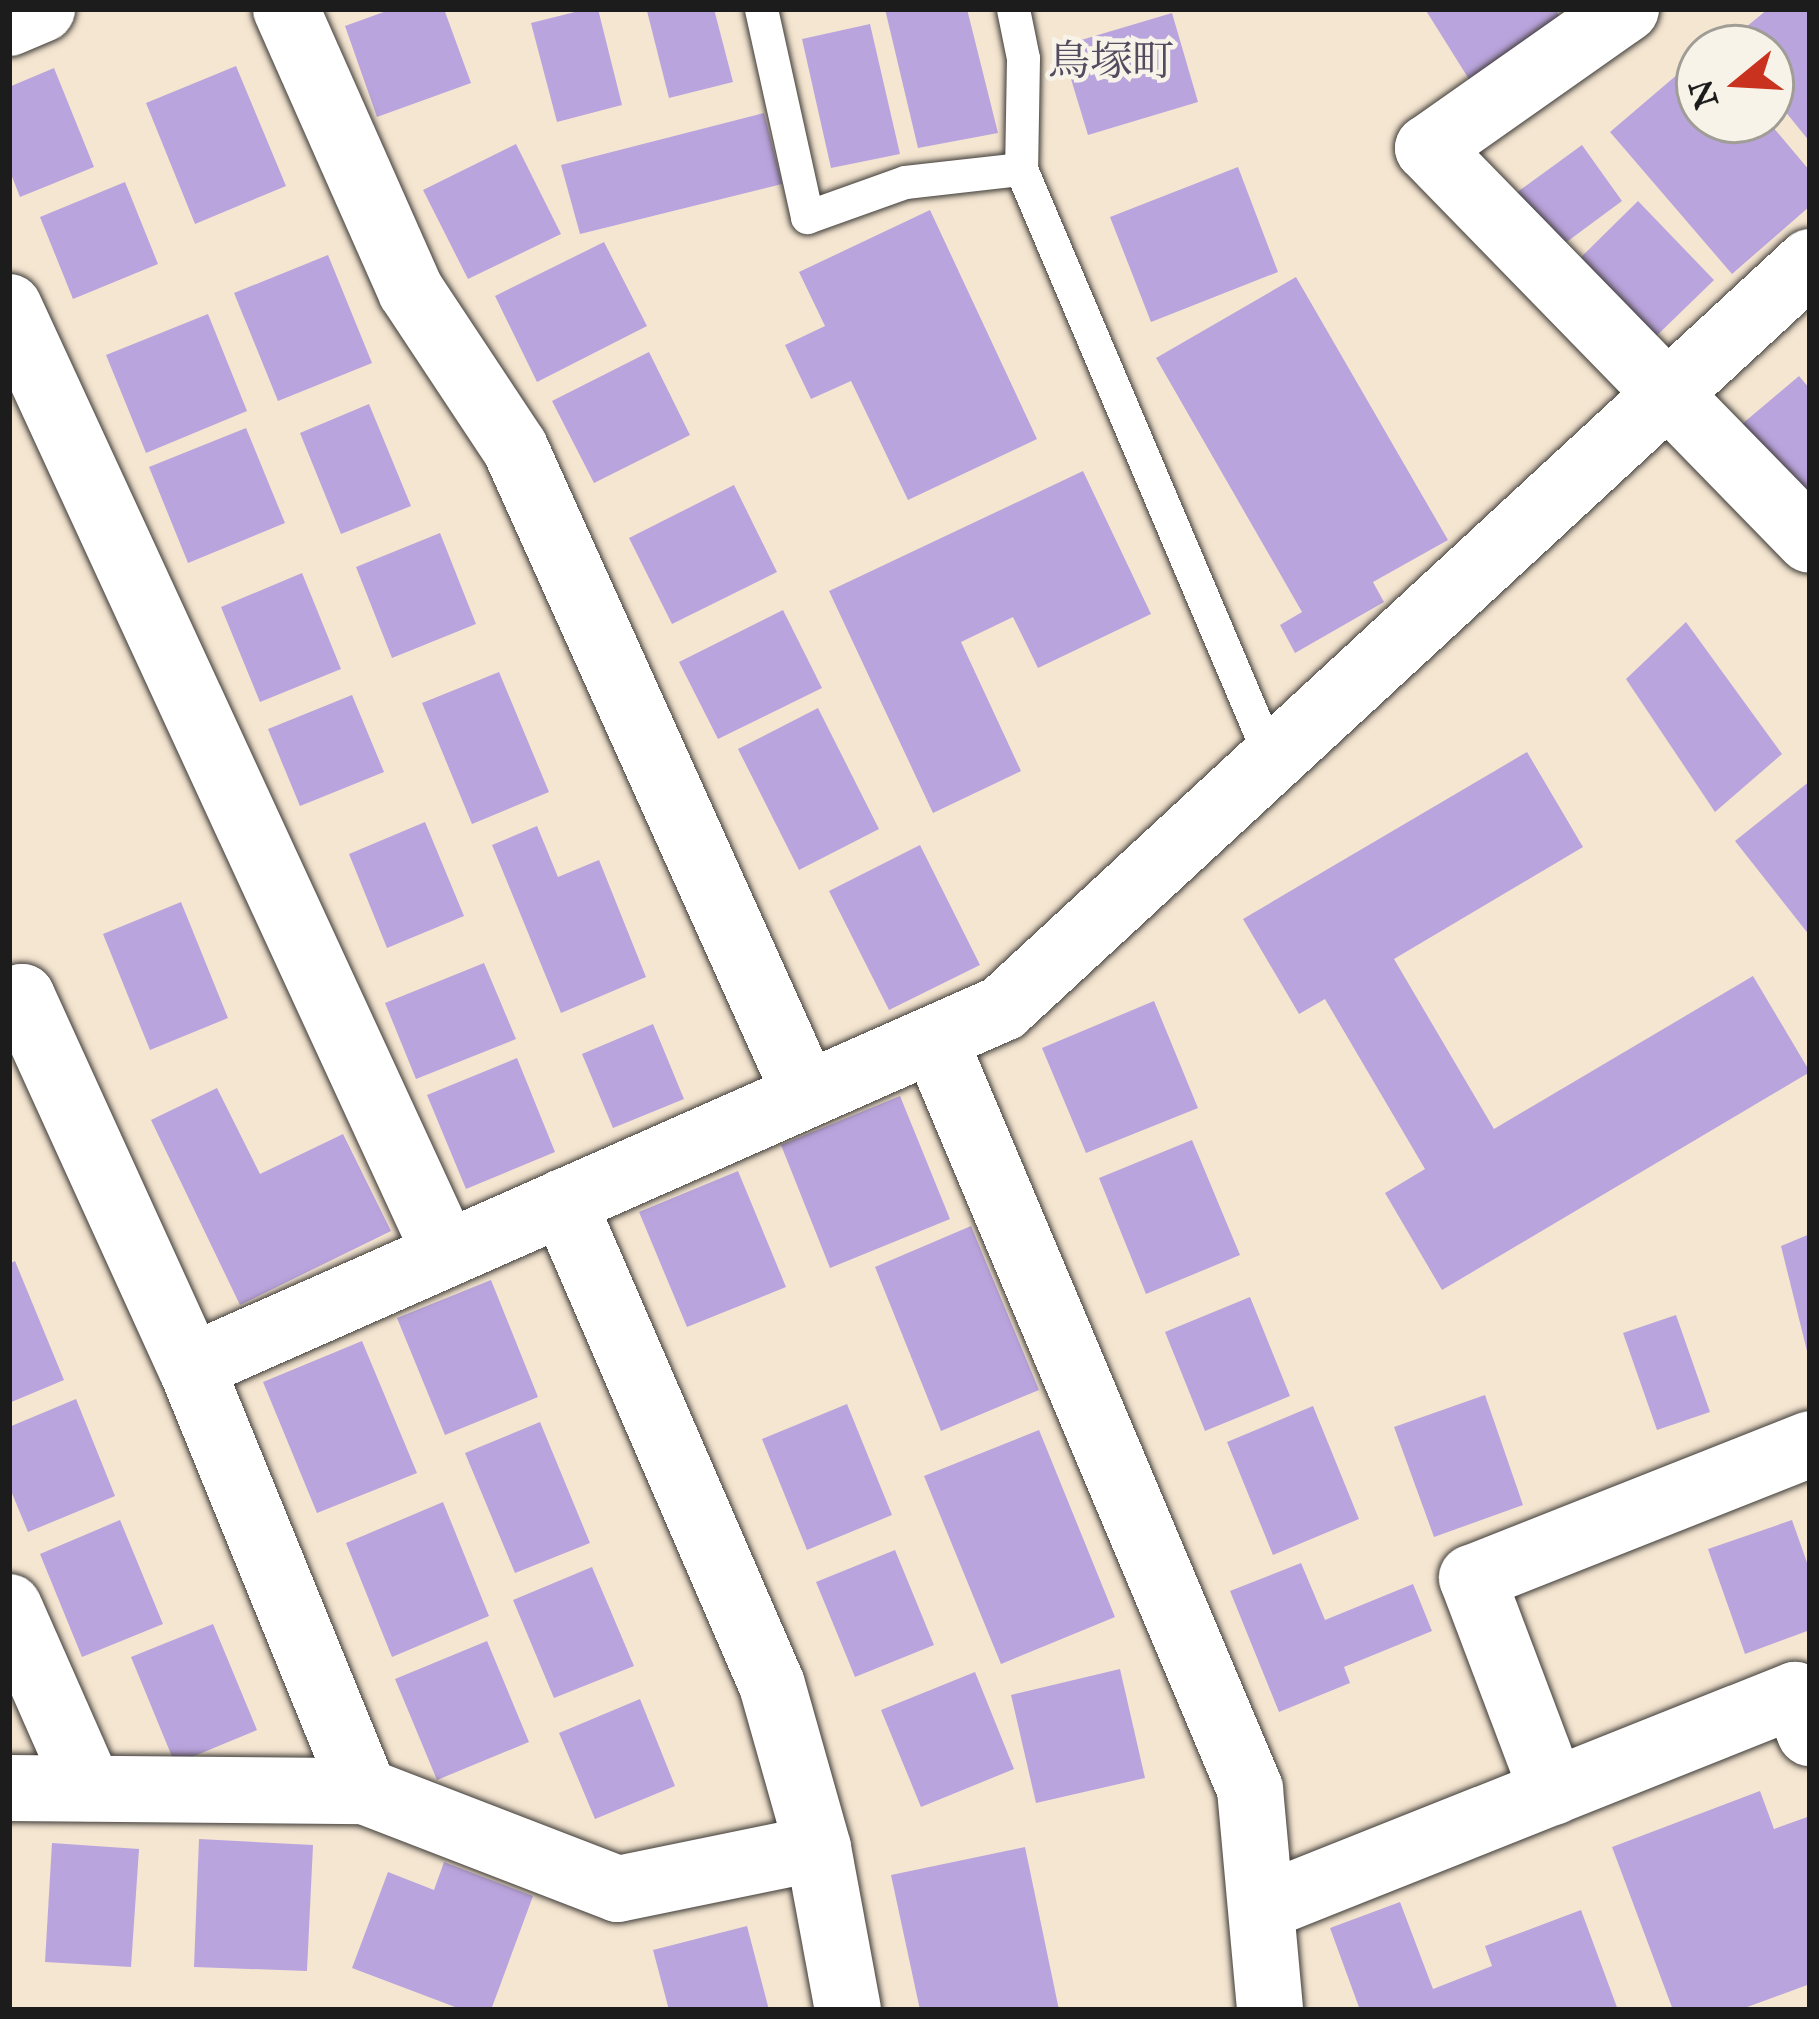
<!DOCTYPE html>
<meta charset="utf-8">
<style>
body{margin:0}
#map{position:relative;width:1819px;height:2019px;overflow:hidden;background:#f5e6d1;font-family:"IM FELL Great Primer","Noto Serif JP",serif}
div>[style]{position:absolute}
[style*='--x']{left:calc(var(--x)*1px);top:calc(var(--y)*1px);width:calc(var(--w)*1px);rotate:calc(var(--a)*1deg)}
.building>*{inset:0;background:#baa4dd}
.roads{filter:drop-shadow(0 0 3px #3d3a37) drop-shadow(0 0 3px #3d3a37)}
.lane>*{height:33px;margin:-16.5px;padding:0 16.5px;transform-origin:16.5px;border-radius:16.5px;background:#fff}
.street>*{height:66px;margin:-33px;padding:0 33px;transform-origin:33px;border-radius:33px;background:#fff}
span{translate:-50% -50%;white-space:nowrap;text-align:center;line-height:1.15;-webkit-text-stroke:9px #f7f3e8;paint-order:stroke}
.quarter-label{font-size:42px;color:#534c60}
.frame{position:absolute;inset:0;border:12px solid #1c1c1c;pointer-events:none}
.north{position:absolute;left:1675px;top:24px;width:120px;height:120px;box-sizing:border-box;background:#f7f3e8;border:3px solid #9f9d96;border-radius:50%;rotate:252deg;font-size:33px;font-weight:700;line-height:48px;text-align:center;color:#1c1c1c}
.north::after{content:'';display:block;margin:auto;width:42px;height:54px;background:#c8321e;clip-path:polygon(50% 0,100% 100%,50% 72%,0 100%)}
</style>
<div id="map">
<div class="building">
<i style="clip-path:polygon(392px 9px,444px 9px,471px 83px,377px 117px,345px 26px)"></i>
<i style="clip-path:polygon(587px 9px,598px 9px,622px 105px,557px 122px,531px 23px)"></i>
<i style="clip-path:polygon(714px 9px,733px 82px,669px 98px,647px 11px)"></i>
<i style="clip-path:polygon(885px 9px,967px 9px,998px 133px,918px 148px)"></i>
<i style="clip-path:polygon(1425px 9px,1555px 9px,1566px 26px,1472px 84px)"></i>
<i style="clip-path:polygon(1768px 9px,1810px 9px,1810px 142px,1771px 94px,1771px 48px,1734px 48px,1729px 41px)"></i>
<i style="clip-path:polygon(1172px 13px,1198px 102px,1088px 135px,1061px 46px)"></i>
<i style="clip-path:polygon(870px 24px,900px 154px,831px 168px,802px 39px)"></i>
<i style="clip-path:polygon(1699px 56px,1699px 120px,1767px 120px,1810px 171px,1810px 206px,1732px 274px,1610px 132px)"></i>
<i style="clip-path:polygon(236px 66px,286px 186px,195px 224px,146px 103px)"></i>
<i style="clip-path:polygon(54px 68px,94px 167px,20px 197px,9px 169px,9px 87px)"></i>
<i style="clip-path:polygon(764px 113px,782px 184px,580px 234px,561px 165px)"></i>
<i style="clip-path:polygon(516px 144px,561px 234px,468px 279px,423px 190px)"></i>
<i style="clip-path:polygon(1582px 145px,1622px 201px,1549px 255px,1508px 199px)"></i>
<i style="clip-path:polygon(1238px 167px,1278px 272px,1151px 322px,1110px 217px)"></i>
<i style="clip-path:polygon(125px 182px,158px 264px,73px 299px,40px 217px)"></i>
<i style="clip-path:polygon(1638px 201px,1714px 280px,1644px 348px,1568px 270px)"></i>
<i style="clip-path:polygon(930px 210px,1037px 439px,908px 500px,851px 381px,811px 399px,785px 345px,825px 326px,799px 272px)"></i>
<i style="clip-path:polygon(604px 242px,647px 326px,537px 382px,495px 296px)"></i>
<i style="clip-path:polygon(328px 255px,372px 363px,278px 401px,234px 293px)"></i>
<i style="clip-path:polygon(1296px 277px,1448px 540px,1373px 582px,1384px 602px,1295px 653px,1280px 625px,1302px 612px,1156px 358px)"></i>
<i style="clip-path:polygon(208px 314px,247px 411px,146px 453px,106px 355px)"></i>
<i style="clip-path:polygon(649px 352px,690px 435px,594px 483px,552px 401px)"></i>
<i style="clip-path:polygon(1799px 376px,1810px 389px,1810px 510px,1735px 430px)"></i>
<i style="clip-path:polygon(369px 404px,411px 506px,341px 534px,300px 433px)"></i>
<i style="clip-path:polygon(246px 428px,285px 523px,188px 563px,149px 467px)"></i>
<i style="clip-path:polygon(1083px 471px,1151px 614px,1038px 668px,1013px 617px,961px 642px,1021px 771px,933px 813px,829px 591px)"></i>
<i style="clip-path:polygon(734px 485px,777px 572px,672px 624px,629px 538px)"></i>
<i style="clip-path:polygon(440px 533px,476px 624px,392px 658px,356px 567px)"></i>
<i style="clip-path:polygon(302px 573px,341px 669px,260px 702px,221px 607px)"></i>
<i style="clip-path:polygon(783px 610px,822px 688px,718px 739px,679px 662px)"></i>
<i style="clip-path:polygon(1686px 622px,1782px 754px,1715px 812px,1626px 679px)"></i>
<i style="clip-path:polygon(499px 672px,549px 792px,472px 824px,422px 703px)"></i>
<i style="clip-path:polygon(352px 695px,384px 772px,300px 806px,268px 729px)"></i>
<i style="clip-path:polygon(818px 708px,879px 829px,799px 870px,738px 749px)"></i>
<i style="clip-path:polygon(1527px 752px,1583px 847px,1394px 959px,1494px 1129px,1753px 976px,1810px 1072px,1442px 1290px,1385px 1193px,1425px 1169px,1325px 999px,1299px 1014px,1243px 919px)"></i>
<i style="clip-path:polygon(1810px 781px,1810px 936px,1735px 841px)"></i>
<i style="clip-path:polygon(425px 822px,464px 916px,387px 948px,349px 854px)"></i>
<i style="clip-path:polygon(537px 826px,558px 877px,599px 860px,646px 977px,561px 1013px,492px 845px)"></i>
<i style="clip-path:polygon(920px 845px,980px 965px,889px 1010px,829px 891px)"></i>
<i style="clip-path:polygon(181px 902px,228px 1018px,150px 1050px,103px 934px)"></i>
<i style="clip-path:polygon(484px 963px,516px 1039px,416px 1079px,385px 1003px)"></i>
<i style="clip-path:polygon(1154px 1001px,1198px 1108px,1086px 1153px,1042px 1048px)"></i>
<i style="clip-path:polygon(653px 1024px,684px 1099px,613px 1128px,582px 1054px)"></i>
<i style="clip-path:polygon(517px 1058px,555px 1152px,466px 1189px,427px 1095px)"></i>
<i style="clip-path:polygon(217px 1088px,260px 1174px,343px 1134px,391px 1231px,240px 1305px,151px 1120px)"></i>
<i style="clip-path:polygon(900px 1096px,950px 1219px,830px 1268px,781px 1145px)"></i>
<i style="clip-path:polygon(1192px 1140px,1240px 1255px,1146px 1294px,1099px 1178px)"></i>
<i style="clip-path:polygon(738px 1171px,786px 1287px,687px 1327px,639px 1212px)"></i>
<i style="clip-path:polygon(971px 1226px,1039px 1390px,941px 1431px,875px 1267px)"></i>
<i style="clip-path:polygon(1810px 1234px,1810px 1355px,1808px 1355px,1781px 1246px)"></i>
<i style="clip-path:polygon(15px 1261px,64px 1380px,9px 1403px,9px 1264px)"></i>
<i style="clip-path:polygon(491px 1280px,538px 1397px,445px 1435px,397px 1318px)"></i>
<i style="clip-path:polygon(1250px 1297px,1290px 1396px,1205px 1431px,1165px 1332px)"></i>
<i style="clip-path:polygon(1676px 1315px,1710px 1412px,1657px 1430px,1623px 1333px)"></i>
<i style="clip-path:polygon(362px 1341px,417px 1473px,317px 1513px,263px 1382px)"></i>
<i style="clip-path:polygon(1485px 1395px,1523px 1505px,1434px 1537px,1394px 1427px)"></i>
<i style="clip-path:polygon(76px 1399px,115px 1496px,28px 1532px,9px 1486px,9px 1427px)"></i>
<i style="clip-path:polygon(847px 1404px,892px 1515px,807px 1550px,762px 1439px)"></i>
<i style="clip-path:polygon(1313px 1406px,1359px 1519px,1273px 1555px,1227px 1442px)"></i>
<i style="clip-path:polygon(540px 1422px,590px 1543px,515px 1573px,465px 1453px)"></i>
<i style="clip-path:polygon(1039px 1430px,1115px 1617px,1001px 1664px,924px 1476px)"></i>
<i style="clip-path:polygon(443px 1502px,489px 1616px,392px 1657px,346px 1543px)"></i>
<i style="clip-path:polygon(120px 1520px,163px 1624px,82px 1657px,40px 1554px)"></i>
<i style="clip-path:polygon(1792px 1520px,1810px 1571px,1810px 1630px,1745px 1654px,1708px 1549px)"></i>
<i style="clip-path:polygon(895px 1550px,934px 1645px,855px 1677px,816px 1582px)"></i>
<i style="clip-path:polygon(1301px 1563px,1325px 1620px,1413px 1584px,1432px 1631px,1344px 1667px,1350px 1683px,1279px 1712px,1230px 1591px)"></i>
<i style="clip-path:polygon(592px 1567px,634px 1666px,554px 1698px,513px 1600px)"></i>
<i style="clip-path:polygon(213px 1624px,257px 1730px,175px 1764px,131px 1657px)"></i>
<i style="clip-path:polygon(487px 1641px,529px 1742px,437px 1780px,395px 1679px)"></i>
<i style="clip-path:polygon(1120px 1669px,1145px 1778px,1036px 1803px,1011px 1695px)"></i>
<i style="clip-path:polygon(975px 1672px,1014px 1769px,921px 1807px,881px 1710px)"></i>
<i style="clip-path:polygon(640px 1699px,675px 1786px,595px 1819px,559px 1733px)"></i>
<i style="clip-path:polygon(1760px 1791px,1774px 1829px,1810px 1816px,1810px 1984px,1739px 2010px,1673px 2010px,1612px 1847px)"></i>
<i style="clip-path:polygon(199px 1839px,313px 1845px,307px 1971px,194px 1967px)"></i>
<i style="clip-path:polygon(52px 1843px,139px 1849px,131px 1967px,45px 1962px)"></i>
<i style="clip-path:polygon(1025px 1847px,1059px 2010px,920px 2010px,891px 1875px)"></i>
<i style="clip-path:polygon(444px 1862px,533px 1896px,491px 2010px,463px 2010px,352px 1968px,388px 1872px,434px 1890px)"></i>
<i style="clip-path:polygon(1400px 1902px,1433px 1989px,1492px 1966px,1485px 1946px,1581px 1910px,1618px 2010px,1360px 2010px,1330px 1928px)"></i>
<i style="clip-path:polygon(747px 1926px,769px 2010px,669px 2010px,653px 1950px)"></i>
</div>
<div class="roads">
<div class="lane">
<i style="--x:761;--y:9;--w:213;--a:77.5"></i>
<i style="--x:807;--y:217;--w:104;--a:-19.7"></i>
<i style="--x:905;--y:182;--w:117;--a:-6.4"></i>
<i style="--x:1013;--y:9;--w:50;--a:78.5"></i>
<i style="--x:1023;--y:58;--w:111;--a:91"></i>
<i style="--x:1021;--y:169;--w:643;--a:67.02"></i>
</div>
<div class="street">
<i style="--x:286;--y:9;--w:308;--a:66.1"></i>
<i style="--x:411;--y:291;--w:188;--a:56.5"></i>
<i style="--x:515;--y:448;--w:709;--a:65.78"></i>
<i style="--x:1626;--y:9;--w:242;--a:144.9"></i>
<i style="--x:1428;--y:148;--w:547;--a:45.74"></i>
<i style="--x:9;--y:23;--w:36;--a:-23"></i>
<i style="--x:9;--y:307;--w:1043;--a:65.23"></i>
<i style="--x:9;--y:1002;--w:14;--a:-21"></i>
<i style="--x:22;--y:997;--w:407;--a:65.5"></i>
<i style="--x:191;--y:1367;--w:458;--a:67.8"></i>
<i style="--x:364;--y:1791;--w:272;--a:21.1"></i>
<i style="--x:618;--y:1889;--w:204;--a:-11.6"></i>
<i style="--x:818;--y:1848;--w:165;--a:79.5"></i>
<i style="--x:934;--y:1039;--w:814;--a:67.15"></i>
<i style="--x:1250;--y:1789;--w:222;--a:84.8"></i>
<i style="--x:563;--y:1202;--w:526;--a:66.6"></i>
<i style="--x:772;--y:1685;--w:169;--a:74.2"></i>
<i style="--x:191;--y:1367;--w:888;--a:-23.85"></i>
<i style="--x:1003;--y:1008;--w:1099;--a:-42.75"></i>
<i style="--x:9;--y:1607;--w:198;--a:66.2"></i>
<i style="--x:9;--y:1788;--w:355;--a:0.5"></i>
<i style="--x:1553;--y:1792;--w:229;--a:-110.7"></i>
<i style="--x:1472;--y:1578;--w:364;--a:-21.6"></i>
<i style="--x:1263;--y:1907;--w:573;--a:-21.73"></i>
<i style="--x:1795;--y:1695;--w:41;--a:68.5"></i>
</div>
</div>
<div class="quarter-label">
<span style="left:1111px;top:61px">鳥塚町</span>
</div>
<div class="frame"></div>
<div class="north">N</div>
</div>
